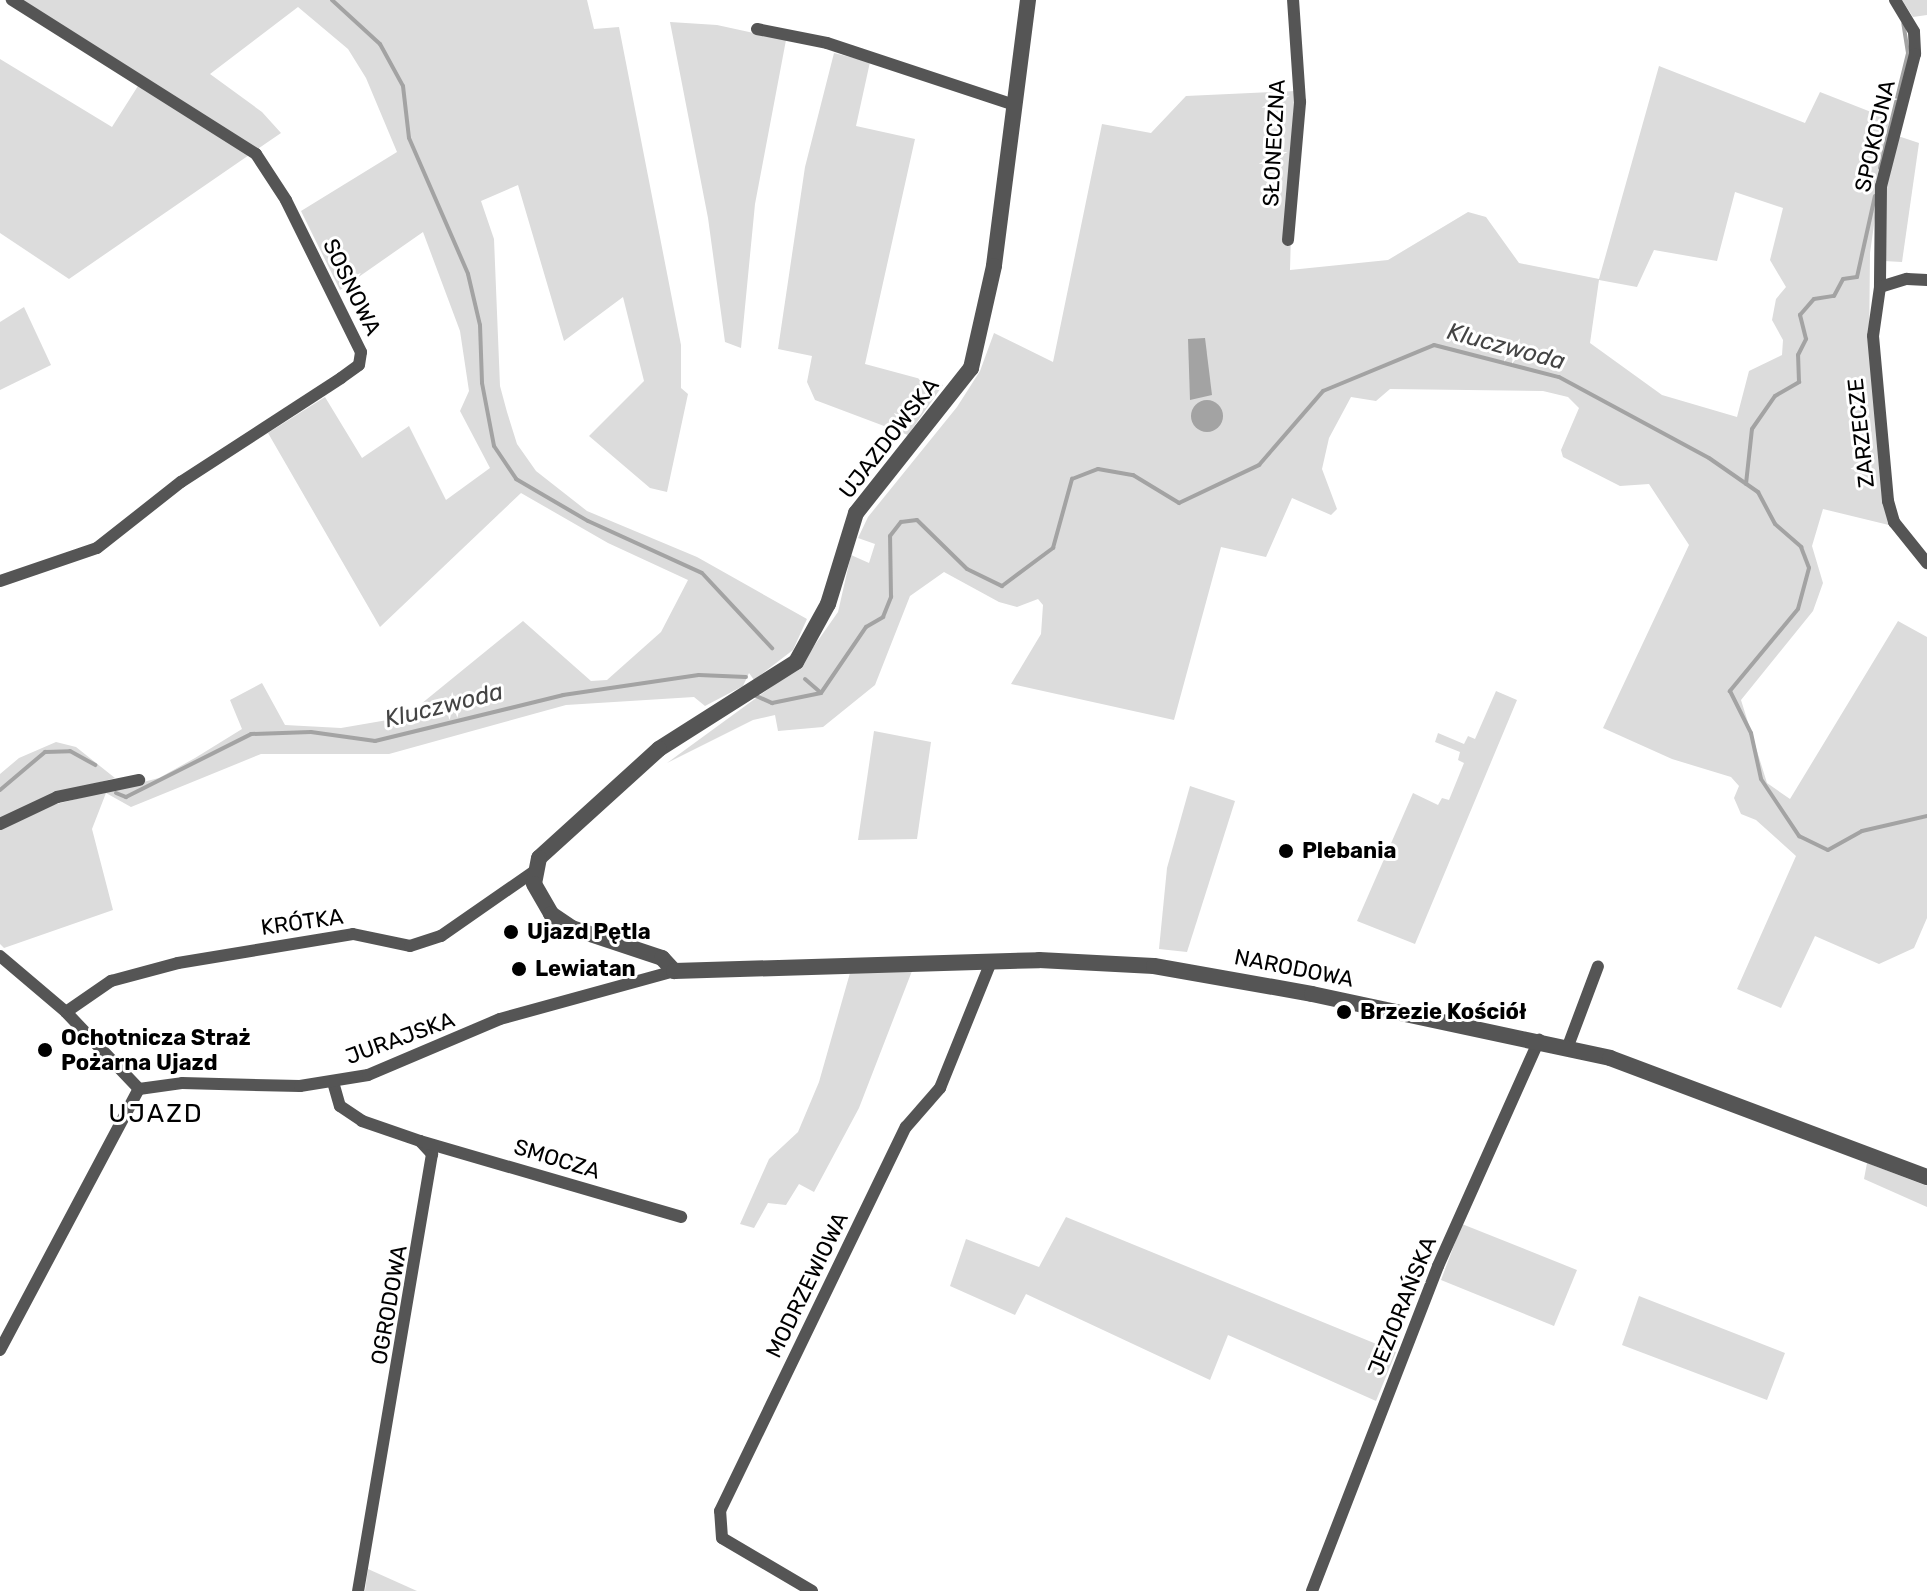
<!DOCTYPE html>
<meta charset="utf-8">
<style>
body{margin:0}
#map{position:relative;width:1927px;height:1591px;overflow:hidden;background:#fff;font-family:Rubik,sans-serif}
div>[style]{position:absolute}
[style*='--x']{left:calc(var(--x)*1px);top:calc(var(--y)*1px);width:calc(var(--w)*1px);rotate:calc(var(--a)*1deg)}
.green>*{inset:0;background:#dcdcdc}
.water>*{inset:0;background:#a3a3a3}
.round{border-radius:50%}
.stream>*{height:4px;margin:-2px;padding:0 2px;transform-origin:2px;border-radius:2px;background:#a3a3a3}
.minor>*{height:12px;margin:-6px;padding:0 6px;transform-origin:6px;border-radius:6px;background:#555}
.tertiary>*{height:16px;margin:-8px;padding:0 8px;transform-origin:8px;border-radius:8px;background:#555}
.dots>*{width:22px;height:22px;translate:-50% -50%;box-sizing:border-box;border:4px solid #fff;border-radius:50%}
span{translate:-50% -50%;white-space:nowrap;text-align:center;line-height:1.15;-webkit-text-stroke:6px #fff;paint-order:stroke}
.street-label{font-size:22px;color:#000}
.poi-label{font-size:22px;color:#000;font-weight:700}
.left{translate:0 -50%;text-align:left}
.water-label{font-size:24px;color:#444;font-style:italic}
.quarter-label{font-size:26px;color:#000;letter-spacing:2px}
</style>
<div id="map">
<div class="green">
<i style="clip-path:polygon(17px 0,587px 0,594px 29px,619px 27px,681px 345px,681px 388px,688px 394px,667px 492px,650px 488px,589px 436px,644px 381px,623px 297px,564px 341px,518px 185px,481px 201px,494px 239px,500px 386px,507px 412px,517px 444px,536px 471px,587px 511px,697px 557px,807px 619px,793px 650px,754px 680px,749px 673px,743px 686px,705px 706px,694px 697px,566px 705px,389px 754px,261px 754px,131px 807px,106px 793px,92px 829px,113px 910px,4px 948px,0 944px,0 829px,33px 810px,159px 778px,195px 758px,242px 729px,230px 700px,262px 683px,285px 725px,341px 728px,405px 717px,523px 621px,591px 681px,607px 680px,661px 632px,688px 580px,608px 543px,521px 493px,380px 627px,268px 433px,325px 397px,362px 458px,409px 426px,446px 500px,490px 468px,460px 411px,469px 391px,460px 331px,423px 232px,340px 290px,301px 211px,397px 152px,366px 78px,348px 49px,298px 7px,210px 74px,262px 112px,281px 133px,69px 279px,0 233px,0 59px,112px 127px,143px 78px)"></i>
<i style="clip-path:polygon(1902px 0,1927px 0,1927px 15px,1913px 17px)"></i>
<i style="clip-path:polygon(670px 22px,717px 25px,786px 40px,755px 204px,741px 348px,725px 342px,708px 218px)"></i>
<i style="clip-path:polygon(834px 53px,870px 62px,856px 126px,915px 139px,865px 364px,943px 385px,908px 435px,815px 400px,807px 382px,812px 356px,778px 349px,805px 167px)"></i>
<i style="clip-path:polygon(evenodd,1659px 66px,1805px 123px,1820px 92px,1889px 119px,1870px 253px,1869px 353px,1893px 526px,1823px 509px,1812px 546px,1823px 583px,1813px 611px,1741px 700px,1767px 783px,1790px 799px,1898px 621px,1927px 637px,1927px 918px,1914px 948px,1879px 964px,1815px 936px,1781px 1008px,1737px 989px,1796px 856px,1756px 820px,1741px 814px,1734px 798px,1739px 786px,1731px 777px,1672px 759px,1603px 728px,1689px 545px,1649px 484px,1620px 486px,1563px 457px,1561px 450px,1579px 408px,1568px 397px,1543px 391px,1390px 389px,1376px 401px,1351px 397px,1329px 438px,1322px 469px,1337px 509px,1331px 515px,1292px 498px,1266px 557px,1221px 547px,1174px 720px,1011px 684px,1041px 634px,1043px 605px,1038px 599px,1017px 607px,999px 602px,944px 572px,910px 596px,875px 685px,823px 727px,778px 731px,775px 715px,753px 720px,667px 763px,800px 666px,838px 612px,851px 555px,869px 563px,875px 544px,858px 538px,868px 517px,957px 407px,980px 371px,994px 333px,1053px 362px,1102px 124px,1151px 133px,1186px 96px,1295px 91px,1290px 270px,1388px 260px,1468px 212px,1486px 217px,1519px 263px,1599px 279px,1659px 66px,1735px 192px,1783px 208px,1770px 260px,1786px 287px,1776px 299px,1772px 320px,1783px 340px,1782px 355px,1749px 371px,1737px 417px,1662px 395px,1590px 343px,1599px 280px,1637px 287px,1654px 250px,1717px 261px,1735px 192px)"></i>
<i style="clip-path:polygon(1895px 135px,1919px 143px,1902px 262px,1884px 261px,1884px 192px)"></i>
<i style="clip-path:polygon(24px 307px,51px 365px,0 390px,0 322px)"></i>
<i style="clip-path:polygon(1496px 691px,1517px 700px,1415px 944px,1357px 921px,1413px 793px,1438px 805px,1442px 798px,1449px 800px,1464px 763px,1458px 760px,1460px 752px,1435px 742px,1438px 733px,1464px 744px,1468px 736px,1475px 739px)"></i>
<i style="clip-path:polygon(874px 731px,931px 742px,917px 839px,858px 840px)"></i>
<i style="clip-path:polygon(56px 742px,76px 747px,115px 778px,43px 798px,0 819px,0 774px,19px 758px)"></i>
<i style="clip-path:polygon(1190px 786px,1235px 801px,1187px 952px,1159px 949px,1167px 868px)"></i>
<i style="clip-path:polygon(912px 971px,859px 1108px,814px 1192px,799px 1184px,786px 1205px,768px 1203px,754px 1228px,740px 1224px,769px 1159px,798px 1132px,819px 1082px,850px 973px)"></i>
<i style="clip-path:polygon(1867px 1163px,1927px 1186px,1927px 1207px,1864px 1179px)"></i>
<i style="clip-path:polygon(1066px 1217px,1396px 1352px,1376px 1401px,1228px 1335px,1210px 1380px,1026px 1294px,1015px 1315px,950px 1286px,966px 1239px,1039px 1267px)"></i>
<i style="clip-path:polygon(1462px 1224px,1577px 1270px,1554px 1326px,1441px 1280px)"></i>
<i style="clip-path:polygon(1639px 1296px,1785px 1353px,1767px 1400px,1622px 1345px)"></i>
<i style="clip-path:polygon(368px 1569px,417px 1591px,365px 1591px)"></i>
</div>
<div class="water">
<i style="clip-path:polygon(1205px 338px,1212px 395px,1190px 400px,1188px 339px)"></i>
<i class="round" style="left:1191px;top:400px;width:32px;height:32px"></i>
</div>
<div class="stream">
<i style="--x:332;--y:0;--w:65;--a:42.5"></i>
<i style="--x:380;--y:44;--w:48;--a:61.3"></i>
<i style="--x:403;--y:86;--w:52;--a:83.4"></i>
<i style="--x:409;--y:138;--w:148;--a:66.5"></i>
<i style="--x:468;--y:274;--w:52;--a:76.8"></i>
<i style="--x:480;--y:325;--w:58;--a:88"></i>
<i style="--x:482;--y:383;--w:64;--a:79.2"></i>
<i style="--x:494;--y:446;--w:40;--a:56"></i>
<i style="--x:516;--y:479;--w:83;--a:30.3"></i>
<i style="--x:588;--y:521;--w:125;--a:24.5"></i>
<i style="--x:702;--y:573;--w:103;--a:47"></i>
<i style="--x:1880;--y:168;--w:118;--a:-76.3"></i>
<i style="--x:1908;--y:53;--w:30;--a:-99"></i>
<i style="--x:1746;--y:484;--w:55;--a:-83.8"></i>
<i style="--x:1752;--y:429;--w:40;--a:-55.1"></i>
<i style="--x:1775;--y:396;--w:28;--a:-30"></i>
<i style="--x:1799;--y:382;--w:27;--a:-92"></i>
<i style="--x:1798;--y:355;--w:18;--a:-63"></i>
<i style="--x:1806;--y:339;--w:25;--a:-104"></i>
<i style="--x:1800;--y:315;--w:21;--a:-49"></i>
<i style="--x:1814;--y:299;--w:20;--a:-9"></i>
<i style="--x:1834;--y:296;--w:19;--a:-62"></i>
<i style="--x:1843;--y:279;--w:14;--a:-8"></i>
<i style="--x:1857;--y:277;--w:83;--a:-77.5"></i>
<i style="--x:805;--y:679;--w:21;--a:41"></i>
<i style="--x:754;--y:695;--w:20;--a:24"></i>
<i style="--x:772;--y:703;--w:50;--a:-11.5"></i>
<i style="--x:821;--y:693;--w:80;--a:-55.7"></i>
<i style="--x:866;--y:627;--w:20;--a:-30"></i>
<i style="--x:883;--y:617;--w:22;--a:-68"></i>
<i style="--x:891;--y:597;--w:61;--a:-90.9"></i>
<i style="--x:890;--y:536;--w:18;--a:-52"></i>
<i style="--x:901;--y:522;--w:16;--a:-7"></i>
<i style="--x:917;--y:520;--w:70;--a:44.4"></i>
<i style="--x:967;--y:569;--w:39;--a:26"></i>
<i style="--x:1002;--y:586;--w:64;--a:-36.7"></i>
<i style="--x:1053;--y:548;--w:72;--a:-74.6"></i>
<i style="--x:1072;--y:479;--w:28;--a:-21"></i>
<i style="--x:1098;--y:469;--w:36;--a:10"></i>
<i style="--x:1133;--y:475;--w:54;--a:31.3"></i>
<i style="--x:1179;--y:503;--w:89;--a:-25.4"></i>
<i style="--x:1259;--y:465;--w:98;--a:-49.1"></i>
<i style="--x:1323;--y:391;--w:120;--a:-22.5"></i>
<i style="--x:1434;--y:345;--w:129;--a:14.4"></i>
<i style="--x:1559;--y:377;--w:170;--a:28.4"></i>
<i style="--x:1709;--y:458;--w:60;--a:34.8"></i>
<i style="--x:1758;--y:492;--w:36;--a:62"></i>
<i style="--x:1775;--y:524;--w:35;--a:41"></i>
<i style="--x:1801;--y:547;--w:22;--a:69"></i>
<i style="--x:1809;--y:568;--w:42;--a:105"></i>
<i style="--x:1798;--y:609;--w:107;--a:129.7"></i>
<i style="--x:1730;--y:691;--w:47;--a:63.4"></i>
<i style="--x:1751;--y:733;--w:47;--a:77.7"></i>
<i style="--x:1761;--y:779;--w:69;--a:56.3"></i>
<i style="--x:1799;--y:836;--w:32;--a:26"></i>
<i style="--x:1828;--y:850;--w:39;--a:-29"></i>
<i style="--x:1862;--y:831;--w:67;--a:-13"></i>
<i style="--x:0;--y:790;--w:59;--a:-40.2"></i>
<i style="--x:45;--y:752;--w:25;--a:-2"></i>
<i style="--x:70;--y:751;--w:29;--a:29"></i>
<i style="--x:116;--y:793;--w:11;--a:22"></i>
<i style="--x:126;--y:797;--w:140;--a:-26.7"></i>
<i style="--x:251;--y:734;--w:60;--a:-1.9"></i>
<i style="--x:311;--y:732;--w:65;--a:8"></i>
<i style="--x:375;--y:741;--w:194;--a:-13.7"></i>
<i style="--x:563;--y:695;--w:137;--a:-8.4"></i>
<i style="--x:699;--y:675;--w:47;--a:2.4"></i>
</div>
<div class="minor">
<i style="--x:1895;--y:0;--w:37;--a:59"></i>
<i style="--x:1914;--y:32;--w:22;--a:87"></i>
<i style="--x:1915;--y:54;--w:136;--a:104.4"></i>
<i style="--x:1881;--y:186;--w:101;--a:90.6"></i>
<i style="--x:1880;--y:287;--w:49;--a:98.1"></i>
<i style="--x:1873;--y:336;--w:166;--a:84.8"></i>
<i style="--x:1888;--y:501;--w:22;--a:74"></i>
<i style="--x:1894;--y:522;--w:53;--a:51.2"></i>
<i style="--x:757;--y:29;--w:71;--a:11.3"></i>
<i style="--x:827;--y:43;--w:197;--a:18.3"></i>
<i style="--x:1288;--y:240;--w:139;--a:-85"></i>
<i style="--x:1300;--y:102;--w:102;--a:-93.9"></i>
<i style="--x:1880;--y:287;--w:28;--a:-17"></i>
<i style="--x:1907;--y:279;--w:20;--a:3"></i>
<i style="--x:0;--y:581;--w:102;--a:-18.8"></i>
<i style="--x:97;--y:548;--w:107;--a:-38.2"></i>
<i style="--x:181;--y:482;--w:191;--a:-33"></i>
<i style="--x:341;--y:378;--w:22;--a:-36"></i>
<i style="--x:359;--y:365;--w:13;--a:-81"></i>
<i style="--x:361;--y:352;--w:169;--a:-116.3"></i>
<i style="--x:286;--y:200;--w:55;--a:-123.1"></i>
<i style="--x:256;--y:154;--w:289;--a:-147.7"></i>
<i style="--x:0;--y:824;--w:63;--a:-25.3"></i>
<i style="--x:57;--y:797;--w:84;--a:-11.7"></i>
<i style="--x:0;--y:956;--w:87;--a:40.3"></i>
<i style="--x:66;--y:1012;--w:106;--a:46.5"></i>
<i style="--x:66;--y:1012;--w:55;--a:-34.6"></i>
<i style="--x:111;--y:981;--w:69;--a:-15"></i>
<i style="--x:178;--y:963;--w:177;--a:-9.4"></i>
<i style="--x:353;--y:934;--w:58;--a:11.9"></i>
<i style="--x:410;--y:946;--w:33;--a:-18"></i>
<i style="--x:441;--y:936;--w:112;--a:-34.8"></i>
<i style="--x:1568;--y:1046;--w:85;--a:-69.4"></i>
<i style="--x:333;--y:1082;--w:25;--a:74"></i>
<i style="--x:340;--y:1106;--w:27;--a:34"></i>
<i style="--x:362;--y:1121;--w:61;--a:19"></i>
<i style="--x:420;--y:1141;--w:18;--a:47"></i>
<i style="--x:432;--y:1154;--w:443;--a:99.6"></i>
<i style="--x:139;--y:1089;--w:43;--a:-7.9"></i>
<i style="--x:182;--y:1083;--w:118;--a:1.5"></i>
<i style="--x:300;--y:1086;--w:69;--a:-9.2"></i>
<i style="--x:368;--y:1075;--w:143;--a:-23"></i>
<i style="--x:500;--y:1019;--w:180;--a:-15.4"></i>
<i style="--x:420;--y:1141;--w:272;--a:16.2"></i>
<i style="--x:0;--y:1350;--w:296;--a:-62"></i>
<i style="--x:812;--y:1591;--w:104;--a:-149.5"></i>
<i style="--x:722;--y:1538;--w:27;--a:-94"></i>
<i style="--x:720;--y:1511;--w:427;--a:-64.2"></i>
<i style="--x:906;--y:1127;--w:52;--a:-48.9"></i>
<i style="--x:940;--y:1088;--w:136;--a:-68"></i>
<i style="--x:1312;--y:1591;--w:349;--a:-68.8"></i>
<i style="--x:1438;--y:1266;--w:248;--a:-65.9"></i>
</div>
<div class="tertiary">
<i style="--x:1028;--y:0;--w:268;--a:97.3"></i>
<i style="--x:994;--y:266;--w:105;--a:102.7"></i>
<i style="--x:971;--y:368;--w:185;--a:128.4"></i>
<i style="--x:856;--y:513;--w:95;--a:107.1"></i>
<i style="--x:828;--y:604;--w:66;--a:118.9"></i>
<i style="--x:796;--y:662;--w:162;--a:147.6"></i>
<i style="--x:659;--y:749;--w:162;--a:137.8"></i>
<i style="--x:539;--y:858;--w:26;--a:101"></i>
<i style="--x:534;--y:884;--w:34;--a:60"></i>
<i style="--x:551;--y:914;--w:25;--a:34"></i>
<i style="--x:572;--y:928;--w:95;--a:18.4"></i>
<i style="--x:662;--y:958;--w:18;--a:47"></i>
<i style="--x:674;--y:971;--w:365;--a:-1.7"></i>
<i style="--x:1039;--y:960;--w:115;--a:3"></i>
<i style="--x:1154;--y:966;--w:160;--a:10"></i>
<i style="--x:1312;--y:994;--w:305;--a:12.1"></i>
<i style="--x:1610;--y:1058;--w:339;--a:20.6"></i>
</div>
<div class="dots">
<i style="left:1286px;top:851px;background:#000"></i>
<i style="left:511px;top:932px;background:#000"></i>
<i style="left:519px;top:969px;background:#000"></i>
<i style="left:1344px;top:1012px;background:#000"></i>
<i style="left:45px;top:1050px;background:#000"></i>
</div>
<div class="street-label">
<span style="left:1875px;top:136px;rotate:-77deg">SPOKOJNA</span>
<span style="left:1274px;top:143px;rotate:-87deg">SŁONECZNA</span>
<span style="left:352px;top:287px;rotate:64deg">SOSNOWA</span>
<span style="left:1861px;top:433px;rotate:-96deg">ZARZECZE</span>
<span style="left:889px;top:438px;rotate:-52deg">UJAZDOWSKA</span>
<span style="left:302px;top:922px;rotate:-8deg">KRÓTKA</span>
<span style="left:1294px;top:968px;rotate:11deg">NARODOWA</span>
<span style="left:400px;top:1038px;rotate:-20deg">JURAJSKA</span>
<span style="left:557px;top:1159px;rotate:17deg">SMOCZA</span>
<span style="left:807px;top:1285px;rotate:-64deg">MODRZEWIOWA</span>
<span style="left:389px;top:1305px;rotate:-80deg">OGRODOWA</span>
<span style="left:1402px;top:1306px;rotate:-68deg">JEZIORAŃSKA</span>
</div>
<div class="poi-label">
<span class="left" style="left:1302px;top:851px">Plebania</span>
<span class="left" style="left:527px;top:932px">Ujazd Pętla</span>
<span class="left" style="left:535px;top:969px">Lewiatan</span>
<span class="left" style="left:1360px;top:1012px">Brzezie Kościół</span>
<span class="left" style="left:61px;top:1050px">Ochotnicza Straż<br>Pożarna Ujazd</span>
</div>
<div class="water-label">
<span style="left:1506px;top:347px;rotate:15deg">Kluczwoda</span>
<span style="left:444px;top:706px;rotate:-14deg">Kluczwoda</span>
</div>
<div class="quarter-label">
<span style="left:156px;top:1114px">UJAZD</span>
</div>
</div>
